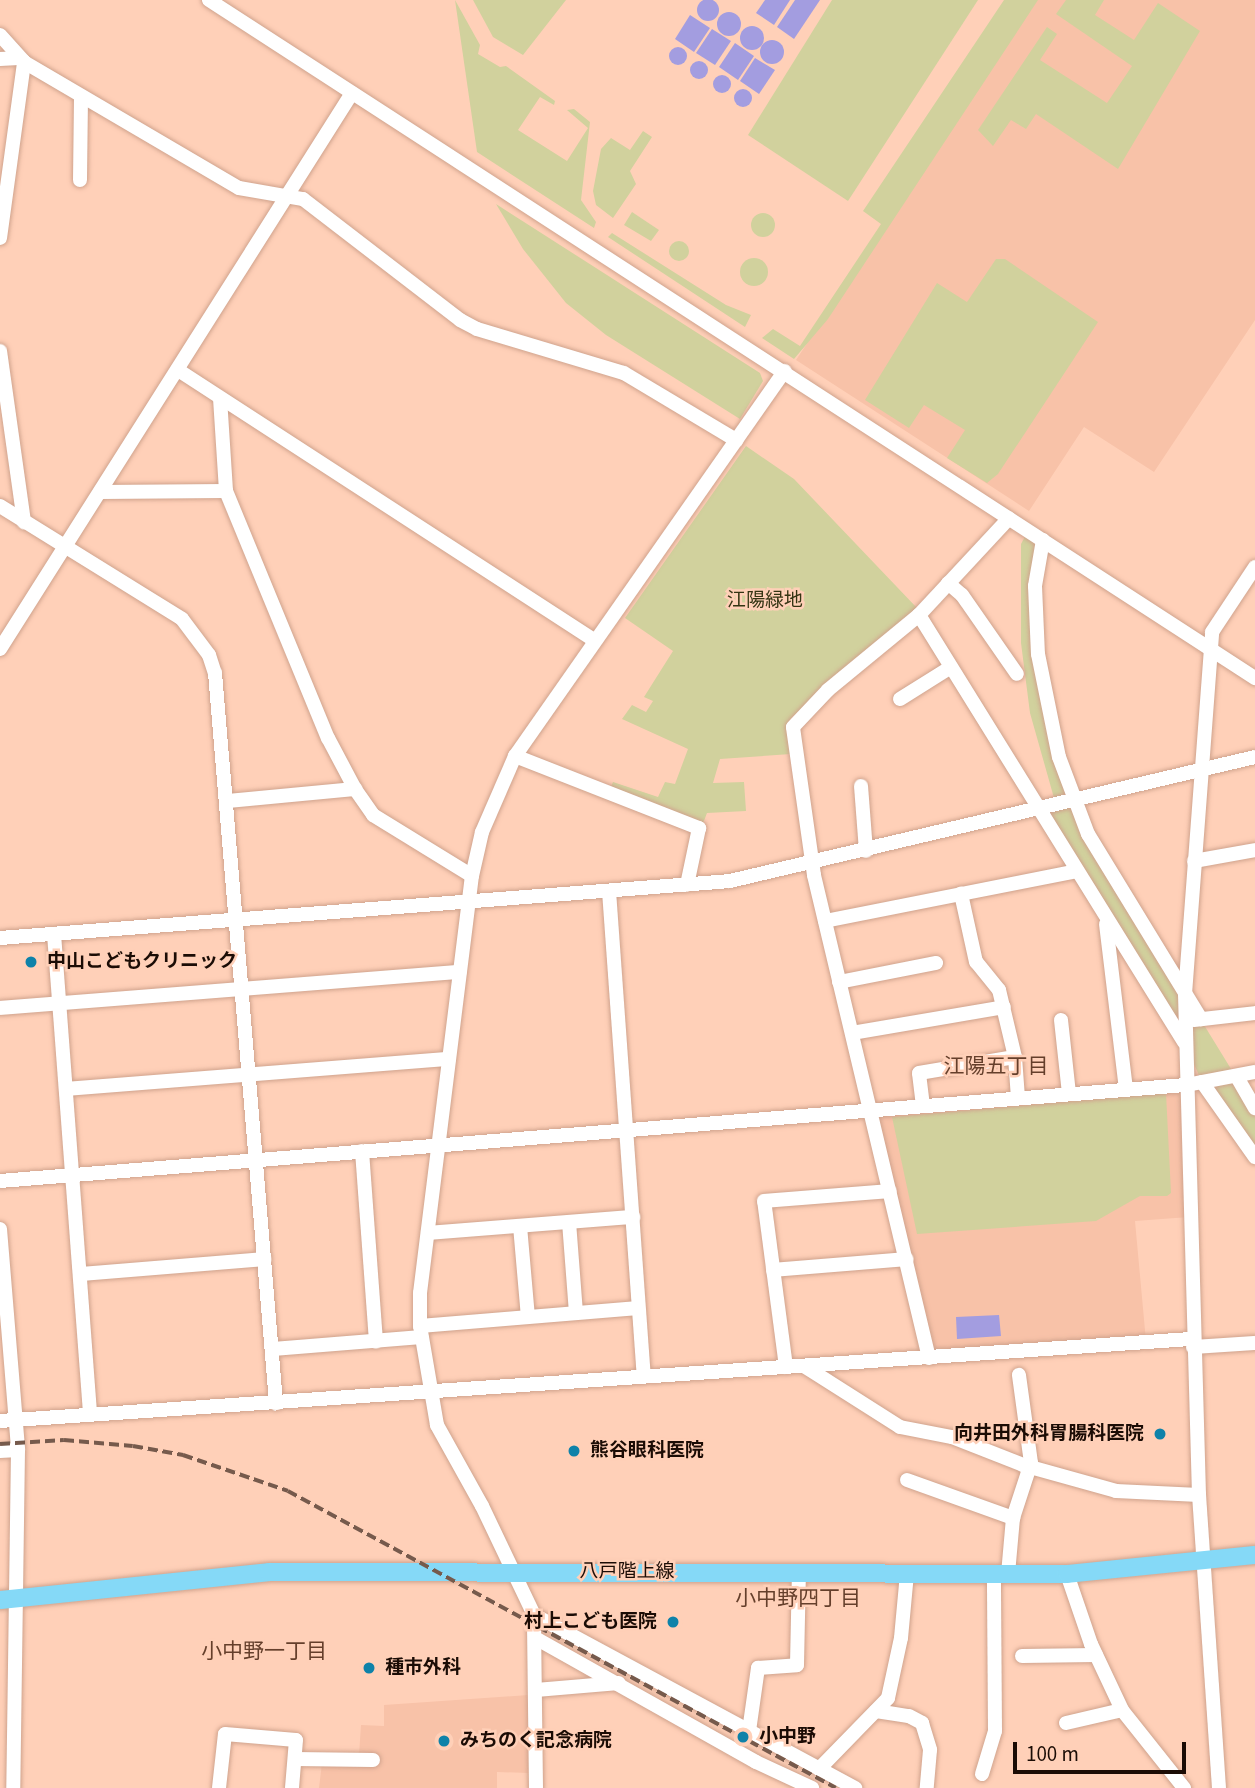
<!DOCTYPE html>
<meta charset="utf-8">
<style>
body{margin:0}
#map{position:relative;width:1255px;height:1788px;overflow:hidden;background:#ffd0b8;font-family:"Source Sans 3","Noto Sans JP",sans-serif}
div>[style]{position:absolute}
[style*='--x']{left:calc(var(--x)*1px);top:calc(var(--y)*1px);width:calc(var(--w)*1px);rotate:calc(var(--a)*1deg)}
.built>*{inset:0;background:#f8c2a8}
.green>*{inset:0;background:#d1d19d}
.round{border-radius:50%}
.water>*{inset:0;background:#a39de0}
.roads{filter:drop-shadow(0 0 2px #d0a38d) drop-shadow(0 0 2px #d0a38d)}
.minor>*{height:14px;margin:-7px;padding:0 7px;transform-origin:7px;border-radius:7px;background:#fff}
.major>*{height:18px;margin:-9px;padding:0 9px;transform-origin:9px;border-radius:9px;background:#85d9f7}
.rail>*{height:3.5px;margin-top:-1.75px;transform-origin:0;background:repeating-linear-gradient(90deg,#765a4c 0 10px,transparent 0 15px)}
.dots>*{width:19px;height:19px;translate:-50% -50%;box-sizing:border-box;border:4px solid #ffd0b8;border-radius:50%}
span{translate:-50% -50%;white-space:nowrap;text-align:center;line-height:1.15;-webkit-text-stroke:5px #ffd0b8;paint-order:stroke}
.park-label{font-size:19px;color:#343413}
.poi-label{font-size:19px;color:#1b0c05;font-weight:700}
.left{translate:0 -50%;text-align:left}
.right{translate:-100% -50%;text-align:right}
.street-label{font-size:19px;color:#1b0c05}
.neighbourhood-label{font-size:21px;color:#653f2b}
.scale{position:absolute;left:1013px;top:1742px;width:173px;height:32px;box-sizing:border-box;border:4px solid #1b0c05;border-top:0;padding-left:9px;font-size:21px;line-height:24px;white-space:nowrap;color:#1b0c05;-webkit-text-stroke:5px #ffd0b8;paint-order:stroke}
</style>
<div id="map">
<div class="built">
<i style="clip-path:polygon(1035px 0,1255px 0,1255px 320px,1154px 472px,1084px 427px,1029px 511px,796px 360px)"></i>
<i style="clip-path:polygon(1186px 1085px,1189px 1217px,1135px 1221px,1146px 1341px,929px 1358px,871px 1110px)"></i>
<i style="clip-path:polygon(528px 1695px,529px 1773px,497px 1772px,497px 1788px,319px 1788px,322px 1763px,377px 1766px,378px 1757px,359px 1755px,361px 1725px,384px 1726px,384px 1705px)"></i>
</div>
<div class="green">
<i style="clip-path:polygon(455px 0,480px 45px,478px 54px,500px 67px,506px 66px,555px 101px,554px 105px,540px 97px,518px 130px,567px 161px,588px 128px,567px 110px,574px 109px,590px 122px,581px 200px,596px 222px,594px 228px,477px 152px)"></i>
<i style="clip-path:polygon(473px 0,566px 0,523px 55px,493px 37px)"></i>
<i style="clip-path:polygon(832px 0,978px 0,848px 201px,748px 135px)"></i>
<i style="clip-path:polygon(1004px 0,1038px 0,828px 319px,794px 359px,762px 338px,773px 329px,800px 346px,881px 224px,863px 211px)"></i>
<i style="clip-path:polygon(1066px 0,1104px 0,1095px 15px,1134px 40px,1158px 3px,1200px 31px,1118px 169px,1036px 114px,1026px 129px,1011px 120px,993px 146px,978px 130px,1047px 27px,1057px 34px,1040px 60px,1107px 103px,1132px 66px,1056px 14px)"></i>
<i style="clip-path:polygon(643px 131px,652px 137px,630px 171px,636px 184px,613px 218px,596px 205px,593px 191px,601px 149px,611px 138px,630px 150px)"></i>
<i style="clip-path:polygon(496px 204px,760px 373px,763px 381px,740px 419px,606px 335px,566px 303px,523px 249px)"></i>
<i style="clip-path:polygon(632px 212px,659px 230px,651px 241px,624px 225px)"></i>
<i class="round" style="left:751px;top:213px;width:24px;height:24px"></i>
<i style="clip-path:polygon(612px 233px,726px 305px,751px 315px,745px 327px,608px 237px)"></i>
<i class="round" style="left:669px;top:241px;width:20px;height:20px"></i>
<i class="round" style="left:740px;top:258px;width:28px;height:28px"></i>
<i style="clip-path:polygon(996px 259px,1005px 259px,1098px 322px,998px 474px,987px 483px,947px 458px,965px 430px,924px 405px,909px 428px,865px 400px,937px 283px,967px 302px)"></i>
<i style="clip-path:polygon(746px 446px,794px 479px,917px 608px,791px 718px,787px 725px,791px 754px,720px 759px,713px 783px,744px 782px,746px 811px,707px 813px,702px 826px,609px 791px,613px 782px,658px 797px,665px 782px,675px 784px,688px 749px,622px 719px,632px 705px,646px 712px,653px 701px,644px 697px,673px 651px,625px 618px)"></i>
<i style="clip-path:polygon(1028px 531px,1043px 540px,1038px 654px,1071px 789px,1185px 994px,1255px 1108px,1255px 1157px,1202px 1082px,1184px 1042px,1046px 818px,1056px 805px,1030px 713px,1021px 643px,1021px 544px)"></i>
<i style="clip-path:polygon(1166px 1093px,1171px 1193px,1167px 1196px,1140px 1196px,1096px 1221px,917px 1234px,892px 1117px)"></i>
</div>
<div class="water">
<i class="round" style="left:697px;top:-1px;width:22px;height:22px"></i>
<i style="clip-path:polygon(765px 0,790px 0,774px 25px,756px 13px)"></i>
<i style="clip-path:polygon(795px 0,820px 0,794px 39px,777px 27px)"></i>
<i class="round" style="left:717px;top:12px;width:24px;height:24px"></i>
<i style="clip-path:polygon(690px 15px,710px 28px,694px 52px,675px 39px)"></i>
<i class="round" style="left:740px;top:26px;width:24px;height:24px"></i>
<i style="clip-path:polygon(712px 29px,731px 41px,715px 65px,696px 53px)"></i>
<i class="round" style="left:760px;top:40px;width:24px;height:24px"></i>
<i style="clip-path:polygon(735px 43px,754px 56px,738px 80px,719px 67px)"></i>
<i class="round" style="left:669px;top:47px;width:18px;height:18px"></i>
<i style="clip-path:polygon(755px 58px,775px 70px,759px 94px,740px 81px)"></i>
<i class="round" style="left:690px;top:61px;width:18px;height:18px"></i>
<i class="round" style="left:713px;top:75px;width:18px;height:18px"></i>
<i class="round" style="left:734px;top:89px;width:18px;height:18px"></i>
<i style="clip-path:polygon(999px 1315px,1001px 1336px,957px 1339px,956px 1317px)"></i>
</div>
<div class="roads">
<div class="minor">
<i style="--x:209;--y:0;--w:1247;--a:32.95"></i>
<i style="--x:0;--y:35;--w:36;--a:48"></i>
<i style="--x:24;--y:62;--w:249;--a:30.4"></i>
<i style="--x:239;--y:188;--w:65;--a:9.8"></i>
<i style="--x:303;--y:199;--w:198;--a:37.6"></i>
<i style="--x:460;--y:320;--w:19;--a:28"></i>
<i style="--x:477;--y:329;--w:153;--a:16.7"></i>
<i style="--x:624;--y:373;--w:131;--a:30.9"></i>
<i style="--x:0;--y:59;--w:19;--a:-3"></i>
<i style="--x:80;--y:180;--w:84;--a:-89.3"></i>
<i style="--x:0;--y:238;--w:178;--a:-82.2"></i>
<i style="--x:0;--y:351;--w:173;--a:82"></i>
<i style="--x:178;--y:370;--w:497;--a:33"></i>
<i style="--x:220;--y:398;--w:93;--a:86.3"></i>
<i style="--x:226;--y:491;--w:267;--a:67.6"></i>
<i style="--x:328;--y:738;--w:58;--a:62.1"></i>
<i style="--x:355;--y:789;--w:32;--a:55"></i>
<i style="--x:373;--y:815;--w:116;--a:31.6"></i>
<i style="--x:100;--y:492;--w:126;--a:-0.5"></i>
<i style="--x:0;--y:506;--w:214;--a:31.8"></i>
<i style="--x:182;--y:619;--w:45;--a:53.1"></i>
<i style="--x:209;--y:655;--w:19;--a:72"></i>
<i style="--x:215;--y:673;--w:733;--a:85.22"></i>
<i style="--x:1043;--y:540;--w:47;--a:99.9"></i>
<i style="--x:1035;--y:586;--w:68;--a:87.5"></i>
<i style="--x:1038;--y:654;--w:105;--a:78.5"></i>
<i style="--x:1059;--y:757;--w:82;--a:69.4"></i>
<i style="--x:1088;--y:834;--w:217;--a:58.6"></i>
<i style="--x:948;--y:583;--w:18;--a:41"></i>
<i style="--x:962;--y:595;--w:96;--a:55.2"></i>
<i style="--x:919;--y:615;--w:503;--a:58.18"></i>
<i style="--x:0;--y:649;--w:658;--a:-57.66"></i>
<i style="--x:900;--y:699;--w:60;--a:-32.1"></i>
<i style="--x:515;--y:756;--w:198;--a:21.4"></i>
<i style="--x:699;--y:828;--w:58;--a:101.9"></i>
<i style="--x:861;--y:786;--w:65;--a:85.6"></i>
<i style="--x:227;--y:801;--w:129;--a:-5.4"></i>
<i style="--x:1194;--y:861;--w:62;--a:-10.2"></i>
<i style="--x:609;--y:891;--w:485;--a:85.9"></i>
<i style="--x:825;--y:921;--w:139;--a:-11.2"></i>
<i style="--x:1106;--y:924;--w:166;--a:83.1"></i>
<i style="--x:54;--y:934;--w:482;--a:85.7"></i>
<i style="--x:0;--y:938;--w:732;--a:-4.46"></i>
<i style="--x:730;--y:881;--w:539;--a:-13.29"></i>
<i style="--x:839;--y:982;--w:99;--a:-11.1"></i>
<i style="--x:0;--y:1008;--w:461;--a:-4.5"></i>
<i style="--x:1061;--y:1020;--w:74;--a:83.8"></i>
<i style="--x:1194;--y:1020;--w:61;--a:-6.5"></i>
<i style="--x:852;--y:1033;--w:154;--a:-9.7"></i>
<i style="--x:1237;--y:1077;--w:36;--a:60"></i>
<i style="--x:1202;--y:1082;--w:92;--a:54.8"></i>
<i style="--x:66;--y:1089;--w:384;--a:-4.5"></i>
<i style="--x:1018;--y:1098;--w:41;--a:-94.2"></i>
<i style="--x:1015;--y:1057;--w:69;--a:-103.4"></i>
<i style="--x:999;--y:990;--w:36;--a:-129"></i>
<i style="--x:976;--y:962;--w:70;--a:-102.4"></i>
<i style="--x:961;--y:894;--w:118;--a:-11.2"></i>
<i style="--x:923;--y:1106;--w:33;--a:-97"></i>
<i style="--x:919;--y:1073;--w:97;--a:-9.5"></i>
<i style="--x:362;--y:1151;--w:191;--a:85.8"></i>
<i style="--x:0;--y:1181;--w:1190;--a:-4.63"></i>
<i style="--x:1186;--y:1085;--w:70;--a:-10.7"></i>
<i style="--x:569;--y:1222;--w:91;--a:85.6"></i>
<i style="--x:520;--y:1226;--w:91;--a:85"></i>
<i style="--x:0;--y:1229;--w:222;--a:85.3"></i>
<i style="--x:18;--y:1450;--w:338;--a:90.8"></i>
<i style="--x:428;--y:1233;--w:206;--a:-4.5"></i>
<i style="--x:773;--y:1270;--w:134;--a:-4.7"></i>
<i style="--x:82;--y:1274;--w:183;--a:-4.7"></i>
<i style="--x:420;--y:1326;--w:219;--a:-4.7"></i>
<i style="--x:1193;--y:1347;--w:62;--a:-3.7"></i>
<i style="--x:273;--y:1349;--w:149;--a:-4.6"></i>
<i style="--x:929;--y:1358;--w:497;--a:-103.4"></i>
<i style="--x:814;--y:875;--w:149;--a:-98.1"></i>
<i style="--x:793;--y:727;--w:51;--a:-46.6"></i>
<i style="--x:828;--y:690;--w:118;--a:-39.5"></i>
<i style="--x:919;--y:615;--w:132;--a:-47.1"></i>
<i style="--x:804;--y:1366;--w:114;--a:32.4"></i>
<i style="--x:900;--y:1427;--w:53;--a:10.9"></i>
<i style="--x:952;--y:1437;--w:76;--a:21.5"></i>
<i style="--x:1023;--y:1465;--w:97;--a:15.6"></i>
<i style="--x:1116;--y:1491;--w:83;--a:2.8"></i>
<i style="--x:786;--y:1367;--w:167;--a:-97.5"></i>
<i style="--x:764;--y:1201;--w:126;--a:-4.5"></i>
<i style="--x:0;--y:1421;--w:1195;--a:-3.94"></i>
<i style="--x:0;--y:1451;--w:18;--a:-3"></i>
<i style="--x:907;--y:1480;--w:113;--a:19.7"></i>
<i style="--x:1008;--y:1574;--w:56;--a:-84.9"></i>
<i style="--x:1013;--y:1518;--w:58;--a:-71.9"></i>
<i style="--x:1031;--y:1463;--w:89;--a:-97.8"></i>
<i style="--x:1067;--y:1574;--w:74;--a:71.1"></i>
<i style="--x:1091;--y:1644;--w:73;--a:64.8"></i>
<i style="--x:1122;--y:1710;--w:100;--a:51.5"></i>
<i style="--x:534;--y:1615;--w:365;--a:28.3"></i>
<i style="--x:537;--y:1639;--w:251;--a:29.3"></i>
<i style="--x:756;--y:1762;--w:62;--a:24.9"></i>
<i style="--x:1022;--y:1656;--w:74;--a:-0.8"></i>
<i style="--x:536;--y:1690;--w:83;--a:-4.8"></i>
<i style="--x:876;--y:1711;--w:33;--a:9"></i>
<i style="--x:909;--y:1716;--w:15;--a:28"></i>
<i style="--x:922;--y:1723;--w:28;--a:73"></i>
<i style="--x:930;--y:1750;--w:38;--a:95"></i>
<i style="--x:1066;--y:1723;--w:57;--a:-13.1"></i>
<i style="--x:749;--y:1731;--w:64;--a:-81.9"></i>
<i style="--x:758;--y:1668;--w:39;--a:-4"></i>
<i style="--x:797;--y:1665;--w:92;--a:-88.8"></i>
<i style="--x:295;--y:1759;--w:78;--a:0.7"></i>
<i style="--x:819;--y:1769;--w:99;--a:-45.8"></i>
<i style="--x:888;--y:1698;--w:61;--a:-77.8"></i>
<i style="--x:901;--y:1638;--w:65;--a:-84.7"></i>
<i style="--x:982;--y:1774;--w:45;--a:-73.2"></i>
<i style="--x:995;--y:1731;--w:157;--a:-90.4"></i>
<i style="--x:219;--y:1788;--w:54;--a:-83.7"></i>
<i style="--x:225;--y:1734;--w:71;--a:4.8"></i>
<i style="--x:296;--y:1740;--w:48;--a:94.8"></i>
<i style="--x:536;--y:1788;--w:173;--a:-90.7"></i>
<i style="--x:534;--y:1615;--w:121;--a:-115.5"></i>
<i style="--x:482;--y:1506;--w:93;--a:-119.1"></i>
<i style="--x:437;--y:1425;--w:100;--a:-99.7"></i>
<i style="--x:420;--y:1326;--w:33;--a:-90"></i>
<i style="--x:420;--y:1293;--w:420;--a:-82.9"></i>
<i style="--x:472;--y:876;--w:45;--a:-77.2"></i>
<i style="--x:482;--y:832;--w:83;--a:-66.5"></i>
<i style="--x:515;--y:756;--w:470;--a:-55"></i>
<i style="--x:1219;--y:1788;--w:294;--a:-93.9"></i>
<i style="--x:1199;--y:1495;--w:501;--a:-91.6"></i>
<i style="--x:1185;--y:994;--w:363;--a:-85.7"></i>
<i style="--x:1212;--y:632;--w:78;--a:-56.5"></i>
</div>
<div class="major">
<i style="--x:0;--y:1600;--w:270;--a:-5.9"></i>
<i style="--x:269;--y:1572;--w:798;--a:0.14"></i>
<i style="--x:1067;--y:1574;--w:189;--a:-5.8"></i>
</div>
</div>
<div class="rail">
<i style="--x:0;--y:1444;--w:64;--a:-3.6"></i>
<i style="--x:64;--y:1440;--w:69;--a:5"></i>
<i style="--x:133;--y:1446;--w:51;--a:10.2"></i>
<i style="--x:183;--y:1455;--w:111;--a:18.9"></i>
<i style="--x:288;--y:1491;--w:623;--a:28.46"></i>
</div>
<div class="dots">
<i style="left:31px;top:962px;background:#0e82a9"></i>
<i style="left:1160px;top:1434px;background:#0e82a9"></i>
<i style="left:574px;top:1451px;background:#0e82a9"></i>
<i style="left:673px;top:1622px;background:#0e82a9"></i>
<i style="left:369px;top:1668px;background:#0e82a9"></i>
<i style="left:743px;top:1737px;background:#0e82a9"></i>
<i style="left:444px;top:1741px;background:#0e82a9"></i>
</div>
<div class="park-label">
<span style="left:765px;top:601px">江陽緑地</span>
</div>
<div class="poi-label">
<span class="left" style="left:47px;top:962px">中山こどもクリニック</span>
<span class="right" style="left:1144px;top:1434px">向井田外科胃腸科医院</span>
<span class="left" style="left:590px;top:1451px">熊谷眼科医院</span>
<span class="right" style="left:657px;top:1622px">村上こども医院</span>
<span class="left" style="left:385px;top:1668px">種市外科</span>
<span class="left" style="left:759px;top:1737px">小中野</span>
<span class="left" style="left:460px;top:1741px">みちのく記念病院</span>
</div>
<div class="street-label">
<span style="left:627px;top:1572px">八戸階上線</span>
</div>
<div class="neighbourhood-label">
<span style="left:996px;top:1066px">江陽五丁目</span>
<span style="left:798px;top:1598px">小中野四丁目</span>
<span style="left:264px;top:1651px">小中野一丁目</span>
</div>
<div class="scale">100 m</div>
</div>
